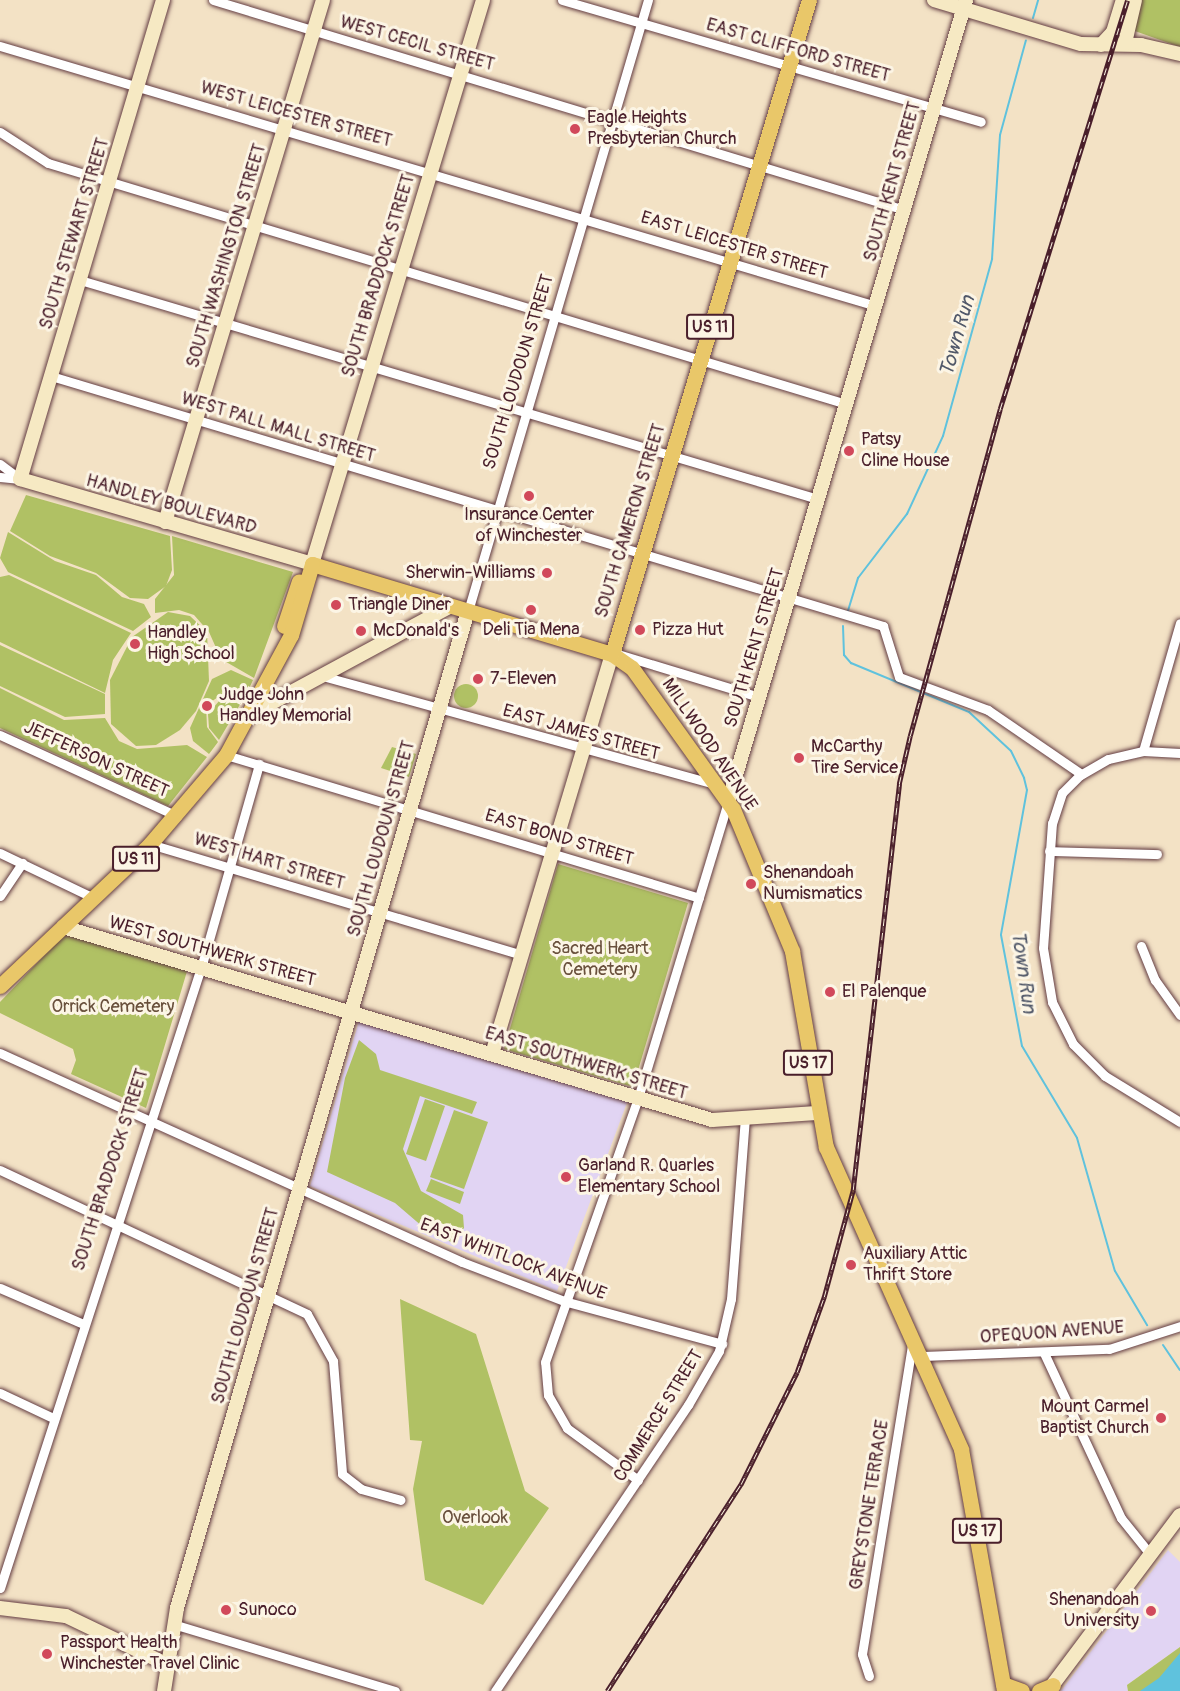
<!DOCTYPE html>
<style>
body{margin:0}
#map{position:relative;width:1180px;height:1691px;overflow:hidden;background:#f3e2c5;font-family:Pangolin,sans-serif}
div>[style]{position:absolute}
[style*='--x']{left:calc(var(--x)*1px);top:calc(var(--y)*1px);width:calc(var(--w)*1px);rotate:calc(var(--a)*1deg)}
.built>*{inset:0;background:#e1d4f3}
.green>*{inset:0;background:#b0c164}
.round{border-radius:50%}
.water>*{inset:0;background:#5fc2dd}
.stream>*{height:2px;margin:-1px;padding:0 1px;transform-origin:1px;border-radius:1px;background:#5fc2dd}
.roads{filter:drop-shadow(0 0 2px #633c42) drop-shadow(0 0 2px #633c42)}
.street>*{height:9px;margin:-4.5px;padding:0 4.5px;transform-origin:4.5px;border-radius:4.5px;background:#fff}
.secondary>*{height:14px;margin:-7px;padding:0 7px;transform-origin:7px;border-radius:7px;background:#f6e9c3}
.primary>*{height:15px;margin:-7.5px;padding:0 7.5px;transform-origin:7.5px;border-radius:7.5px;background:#e9c769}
.rail>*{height:4.5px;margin-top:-2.25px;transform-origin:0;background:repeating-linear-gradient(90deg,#fcf5e5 0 7px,#4a1f2b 0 14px);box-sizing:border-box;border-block:2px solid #4a1f2b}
.dots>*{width:16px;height:16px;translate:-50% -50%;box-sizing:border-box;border:3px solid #fcf5e5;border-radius:50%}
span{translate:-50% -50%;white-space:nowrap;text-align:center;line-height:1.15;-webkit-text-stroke:6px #fcf5e5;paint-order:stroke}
.shield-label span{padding:2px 4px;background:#fcf5e5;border:2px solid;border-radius:4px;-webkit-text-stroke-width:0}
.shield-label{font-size:16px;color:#4a1f2b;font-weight:700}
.street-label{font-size:18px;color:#4a1f2b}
.poi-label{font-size:18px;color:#4a1f2b}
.left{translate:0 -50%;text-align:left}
.right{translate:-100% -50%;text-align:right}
.park-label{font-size:18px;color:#69503c}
.water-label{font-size:20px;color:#515869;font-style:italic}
</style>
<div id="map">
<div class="built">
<i style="clip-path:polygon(359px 1021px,628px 1100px,557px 1291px,310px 1186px)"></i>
<i style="clip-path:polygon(1168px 1550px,1180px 1562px,1180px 1647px,1127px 1685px,1128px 1691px,1061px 1691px)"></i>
</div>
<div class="green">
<i style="clip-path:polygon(1139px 0,1180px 0,1180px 47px,1132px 30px)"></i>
<i style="clip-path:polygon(26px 495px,170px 536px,172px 570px,166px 586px,148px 599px,130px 598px,96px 573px,50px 556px,10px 531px)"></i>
<i style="clip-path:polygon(8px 532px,55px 561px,96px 575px,122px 597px,144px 604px,151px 617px,133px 631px,8px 572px,0 558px)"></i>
<i style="clip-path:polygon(172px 536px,293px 572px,254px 678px,221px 659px,209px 632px,194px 615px,179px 610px,155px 613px,155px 599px,174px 575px)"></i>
<i style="clip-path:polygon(9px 575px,131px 633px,113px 660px,105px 693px,0 642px,0 577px)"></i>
<i style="clip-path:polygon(168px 612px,190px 616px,207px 632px,209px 681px,196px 711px,180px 730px,156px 745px,136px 746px,111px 724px,110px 680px,132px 637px)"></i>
<i style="clip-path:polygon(0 645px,105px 694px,105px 714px,65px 717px,0 686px)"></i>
<i style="clip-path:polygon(231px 670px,253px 680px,246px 695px,226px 692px,206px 705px,207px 727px,218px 742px,209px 754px,193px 741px,190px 728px,212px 679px)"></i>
<i class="round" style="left:454px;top:684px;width:24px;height:24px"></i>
<i style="clip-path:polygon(0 688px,64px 720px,105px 718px,119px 741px,137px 749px,187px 745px,207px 757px,168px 806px,0 728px)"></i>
<i style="clip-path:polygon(225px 694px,245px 696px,219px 740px,209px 728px,208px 714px)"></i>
<i style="clip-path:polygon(392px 747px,416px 754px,409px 777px,381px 768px)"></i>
<i style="clip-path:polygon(558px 864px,688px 903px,633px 1087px,504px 1049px)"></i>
<i style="clip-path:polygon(67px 932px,188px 968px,146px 1108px,71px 1074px,76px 1060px,73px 1049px,0 1013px,0 1002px)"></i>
<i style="clip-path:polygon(359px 1040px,376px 1054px,380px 1070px,477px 1102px,472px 1114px,420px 1096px,403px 1149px,421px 1191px,463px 1215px,464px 1228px,451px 1242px,445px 1239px,446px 1227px,423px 1227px,395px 1203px,327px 1172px,345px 1078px)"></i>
<i style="clip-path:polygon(425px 1099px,445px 1106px,426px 1161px,406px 1154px)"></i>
<i style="clip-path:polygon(454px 1110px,488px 1122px,464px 1189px,430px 1177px)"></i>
<i style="clip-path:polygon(431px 1179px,464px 1192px,460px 1204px,426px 1191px)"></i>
<i style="clip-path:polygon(400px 1299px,476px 1334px,525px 1491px,549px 1508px,483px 1605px,425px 1580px,413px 1489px,422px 1441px,410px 1440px)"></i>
<i style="clip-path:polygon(1180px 1647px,1180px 1691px,1128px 1691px,1127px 1685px)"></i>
</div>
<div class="water">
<i style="clip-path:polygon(1180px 1653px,1180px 1691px,1140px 1691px,1159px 1678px)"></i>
</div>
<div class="stream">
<i style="--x:1033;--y:18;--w:19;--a:-74"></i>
<i style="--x:847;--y:614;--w:38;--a:-73"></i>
<i style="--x:858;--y:578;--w:81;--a:-52.6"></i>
<i style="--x:907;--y:514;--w:86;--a:-65.2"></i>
<i style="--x:943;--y:436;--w:184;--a:-74.5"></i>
<i style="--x:992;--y:259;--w:124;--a:-86.3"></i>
<i style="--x:1000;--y:135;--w:98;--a:-74.7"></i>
<i style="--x:843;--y:626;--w:29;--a:88"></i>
<i style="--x:844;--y:655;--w:11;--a:49"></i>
<i style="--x:851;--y:663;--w:128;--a:22.6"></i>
<i style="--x:969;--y:712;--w:57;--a:42.9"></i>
<i style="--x:1011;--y:751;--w:30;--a:64"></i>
<i style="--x:1024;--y:778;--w:12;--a:76"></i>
<i style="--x:1027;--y:790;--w:147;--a:100.2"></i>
<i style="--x:1001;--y:935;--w:113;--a:79.3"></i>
<i style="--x:1022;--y:1046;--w:107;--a:59.1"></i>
<i style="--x:1077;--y:1138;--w:138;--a:74.1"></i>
<i style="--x:1115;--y:1271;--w:63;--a:59.3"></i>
<i style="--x:1163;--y:1345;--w:30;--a:56"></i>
</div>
<div class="roads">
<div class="street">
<i style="--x:213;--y:0;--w:723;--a:16.88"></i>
<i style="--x:562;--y:0;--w:436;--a:16.2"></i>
<i style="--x:0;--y:46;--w:914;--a:16.53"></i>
<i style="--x:0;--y:132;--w:57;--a:32.9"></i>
<i style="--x:48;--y:163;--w:834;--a:16.8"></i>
<i style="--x:80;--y:280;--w:770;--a:16.53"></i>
<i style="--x:51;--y:376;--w:869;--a:16.72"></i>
<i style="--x:883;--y:626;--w:53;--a:72.6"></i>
<i style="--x:899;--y:677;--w:95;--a:20.3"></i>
<i style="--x:988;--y:710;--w:113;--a:34.5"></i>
<i style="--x:0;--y:464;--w:25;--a:37"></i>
<i style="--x:0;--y:477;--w:20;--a:6"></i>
<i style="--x:468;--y:611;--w:637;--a:-73.59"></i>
<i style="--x:621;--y:655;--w:144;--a:16.9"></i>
<i style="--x:326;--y:677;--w:402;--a:15.4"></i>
<i style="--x:0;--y:735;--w:195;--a:24.6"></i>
<i style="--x:1143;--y:751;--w:133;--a:-73.9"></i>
<i style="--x:1180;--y:753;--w:37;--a:-177"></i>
<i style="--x:1143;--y:751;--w:36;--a:167"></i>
<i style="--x:1108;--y:759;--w:32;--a:150"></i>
<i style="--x:1080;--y:775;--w:25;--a:135"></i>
<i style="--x:1062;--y:793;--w:32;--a:108"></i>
<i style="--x:1052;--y:823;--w:125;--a:94.1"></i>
<i style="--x:1043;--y:948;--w:55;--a:80.5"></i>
<i style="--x:1052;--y:1002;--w:47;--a:63.4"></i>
<i style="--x:1073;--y:1044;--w:45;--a:45"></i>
<i style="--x:1105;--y:1076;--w:88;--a:31.5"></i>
<i style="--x:226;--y:755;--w:494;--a:16.8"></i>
<i style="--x:150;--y:844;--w:388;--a:16.6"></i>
<i style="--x:1049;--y:851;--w:108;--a:1.6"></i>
<i style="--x:0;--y:853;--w:104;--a:25.6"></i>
<i style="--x:0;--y:896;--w:40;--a:-56"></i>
<i style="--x:1141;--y:946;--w:37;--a:68"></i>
<i style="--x:1155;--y:980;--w:43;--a:54.5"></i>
<i style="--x:0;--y:1053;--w:507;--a:24.34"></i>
<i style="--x:462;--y:1262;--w:109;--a:20.9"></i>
<i style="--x:564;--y:1301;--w:164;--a:15.2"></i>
<i style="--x:0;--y:1170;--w:339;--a:25.1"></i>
<i style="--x:307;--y:1314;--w:54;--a:61"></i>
<i style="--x:333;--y:1361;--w:113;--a:85.4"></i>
<i style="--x:342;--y:1474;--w:24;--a:38"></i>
<i style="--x:361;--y:1489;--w:41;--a:15.4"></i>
<i style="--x:0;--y:1288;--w:88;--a:23.4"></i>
<i style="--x:1044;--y:1353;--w:182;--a:65"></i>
<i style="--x:1121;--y:1518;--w:46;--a:51.1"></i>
<i style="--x:923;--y:1356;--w:186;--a:-2.2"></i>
<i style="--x:1109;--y:1349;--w:75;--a:-17.9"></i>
<i style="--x:0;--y:1393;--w:56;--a:25.2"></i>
<i style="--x:638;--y:1480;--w:88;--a:-143.8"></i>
<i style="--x:567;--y:1428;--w:38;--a:-120"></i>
<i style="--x:548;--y:1395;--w:33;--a:-95"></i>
<i style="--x:545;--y:1362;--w:280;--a:-70.6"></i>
<i style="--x:638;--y:1098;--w:309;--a:-73.1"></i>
<i style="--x:0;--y:1588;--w:659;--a:-72.06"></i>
<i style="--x:203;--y:961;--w:205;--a:-74.1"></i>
<i style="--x:173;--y:1624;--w:232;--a:16.8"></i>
<i style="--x:869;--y:1676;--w:23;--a:-108"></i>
<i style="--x:862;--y:1654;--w:312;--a:-80.8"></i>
<i style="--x:495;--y:1691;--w:345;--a:-56"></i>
<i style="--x:688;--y:1405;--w:62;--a:-60.1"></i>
<i style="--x:719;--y:1351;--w:53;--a:-77"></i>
<i style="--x:731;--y:1299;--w:182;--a:-85.6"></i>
</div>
<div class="secondary">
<i style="--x:163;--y:0;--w:500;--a:106.6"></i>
<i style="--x:20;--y:479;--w:304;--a:16.2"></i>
<i style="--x:312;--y:564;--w:589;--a:-73.13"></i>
<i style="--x:934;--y:0;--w:153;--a:16.7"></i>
<i style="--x:1081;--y:44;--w:60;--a:1"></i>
<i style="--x:1141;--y:45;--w:40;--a:13"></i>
<i style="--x:1125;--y:43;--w:44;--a:-76.9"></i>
<i style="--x:1101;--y:45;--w:18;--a:-47"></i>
<i style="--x:1113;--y:32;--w:34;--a:-73"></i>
<i style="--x:165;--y:522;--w:545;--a:-73.16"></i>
<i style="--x:251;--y:714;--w:227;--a:-28.4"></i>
<i style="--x:728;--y:802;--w:837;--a:-73.47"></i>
<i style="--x:63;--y:927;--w:677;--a:16.56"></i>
<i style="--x:712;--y:1120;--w:105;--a:-3.8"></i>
<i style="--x:492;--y:1054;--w:418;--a:-73.3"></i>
<i style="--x:0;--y:1608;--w:66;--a:6.9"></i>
<i style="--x:66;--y:1616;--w:111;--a:25.6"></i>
<i style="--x:164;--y:1691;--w:84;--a:-81.1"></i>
<i style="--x:177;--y:1608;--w:1039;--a:-73.73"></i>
<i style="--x:1048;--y:1691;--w:220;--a:-53.1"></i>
</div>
<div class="primary">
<i style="--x:312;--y:564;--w:313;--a:16.7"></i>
<i style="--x:612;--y:654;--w:24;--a:35"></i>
<i style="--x:632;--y:668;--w:173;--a:54.4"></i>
<i style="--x:733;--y:809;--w:154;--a:67.4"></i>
<i style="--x:792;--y:951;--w:199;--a:80.2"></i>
<i style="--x:826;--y:1147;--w:331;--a:65.9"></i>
<i style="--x:961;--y:1449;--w:246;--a:79.9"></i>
<i style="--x:284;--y:626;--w:47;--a:-71.6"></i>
<i style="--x:612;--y:654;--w:683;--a:-73.24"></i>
<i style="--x:0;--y:986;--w:207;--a:-43.4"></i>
<i style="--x:150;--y:844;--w:117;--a:-49.5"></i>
<i style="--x:226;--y:755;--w:136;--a:-61.6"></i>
<i style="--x:291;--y:635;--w:74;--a:-73.5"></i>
<i style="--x:1003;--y:1684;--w:20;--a:20"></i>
<i style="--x:1039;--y:1691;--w:15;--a:-23"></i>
</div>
</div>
<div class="rail">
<i style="--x:607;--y:1691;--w:247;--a:-57.1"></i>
<i style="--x:741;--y:1484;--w:125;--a:-63.4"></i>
<i style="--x:797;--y:1372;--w:80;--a:-70.2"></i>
<i style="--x:824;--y:1297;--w:111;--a:-74.8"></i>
<i style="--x:853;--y:1190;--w:409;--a:-83.5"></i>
<i style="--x:899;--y:784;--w:49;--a:-77.1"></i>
<i style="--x:910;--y:736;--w:339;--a:-74.6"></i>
<i style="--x:1000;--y:409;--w:428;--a:-72.7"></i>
</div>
<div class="dots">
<i style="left:575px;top:129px;background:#d1495b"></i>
<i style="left:849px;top:451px;background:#d1495b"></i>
<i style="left:529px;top:496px;background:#d1495b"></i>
<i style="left:547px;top:573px;background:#d1495b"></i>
<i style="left:336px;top:605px;background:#d1495b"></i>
<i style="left:531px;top:610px;background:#d1495b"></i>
<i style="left:640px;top:630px;background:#d1495b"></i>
<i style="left:361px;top:631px;background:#d1495b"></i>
<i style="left:135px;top:644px;background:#d1495b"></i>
<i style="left:478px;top:679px;background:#d1495b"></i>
<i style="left:207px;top:706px;background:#d1495b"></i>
<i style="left:799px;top:758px;background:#d1495b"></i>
<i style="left:751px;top:884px;background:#d1495b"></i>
<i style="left:830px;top:992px;background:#d1495b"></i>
<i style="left:566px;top:1177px;background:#d1495b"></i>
<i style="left:851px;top:1265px;background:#d1495b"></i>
<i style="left:1161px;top:1418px;background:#d1495b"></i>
<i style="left:226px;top:1610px;background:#d1495b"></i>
<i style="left:1151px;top:1611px;background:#d1495b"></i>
<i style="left:47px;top:1654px;background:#d1495b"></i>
</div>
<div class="shield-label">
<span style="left:710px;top:327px">US 11</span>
<span style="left:136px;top:859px">US 11</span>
<span style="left:808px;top:1063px">US 17</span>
<span style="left:977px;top:1531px">US 17</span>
</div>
<div class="street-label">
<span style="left:417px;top:44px;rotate:16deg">WEST CECIL STREET</span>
<span style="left:798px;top:51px;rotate:16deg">EAST CLIFFORD STREET</span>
<span style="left:296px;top:115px;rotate:16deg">WEST LEICESTER STREET</span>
<span style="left:893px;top:182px;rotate:-74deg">SOUTH KENT STREET</span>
<span style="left:75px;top:234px;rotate:-73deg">SOUTH STEWART STREET</span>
<span style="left:734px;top:246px;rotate:17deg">EAST LEICESTER STREET</span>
<span style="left:227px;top:256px;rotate:-73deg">SOUTH WASHINGTON STREET</span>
<span style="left:379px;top:276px;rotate:-73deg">SOUTH BRADDOCK STREET</span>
<span style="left:519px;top:372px;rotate:-73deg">SOUTH LOUDOUN STREET</span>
<span style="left:278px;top:428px;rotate:17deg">WEST PALL MALL STREET</span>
<span style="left:171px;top:505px;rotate:16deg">HANDLEY BOULEVARD</span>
<span style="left:631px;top:521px;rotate:-73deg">SOUTH CAMERON STREET</span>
<span style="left:755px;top:648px;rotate:-73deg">SOUTH KENT STREET</span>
<span style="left:581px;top:733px;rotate:16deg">EAST JAMES STREET</span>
<span style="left:709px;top:745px;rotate:56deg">MILLWOOD AVENUE</span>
<span style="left:96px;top:760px;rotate:25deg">JEFFERSON STREET</span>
<span style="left:559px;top:838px;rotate:17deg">EAST BOND STREET</span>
<span style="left:382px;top:839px;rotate:-74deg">SOUTH LOUDOUN STREET</span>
<span style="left:269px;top:862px;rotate:17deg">WEST HART STREET</span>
<span style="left:212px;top:952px;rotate:16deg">WEST SOUTHWERK STREET</span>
<span style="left:586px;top:1064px;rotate:17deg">EAST SOUTHWERK STREET</span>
<span style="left:111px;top:1170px;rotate:-72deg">SOUTH BRADDOCK STREET</span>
<span style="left:513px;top:1260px;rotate:21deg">EAST WHITLOCK AVENUE</span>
<span style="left:246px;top:1306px;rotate:-74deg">SOUTH LOUDOUN STREET</span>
<span style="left:1052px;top:1333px;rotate:-4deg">OPEQUON AVENUE</span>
<span style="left:659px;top:1416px;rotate:-58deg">COMMERCE STREET</span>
<span style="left:870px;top:1505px;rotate:-81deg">GREYSTONE TERRACE</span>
</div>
<div class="poi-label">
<span class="left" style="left:587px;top:129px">Eagle Heights<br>Presbyterian Church</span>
<span class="left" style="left:861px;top:451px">Patsy<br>Cline House</span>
<span style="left:529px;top:526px">Insurance Center<br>of Winchester</span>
<span class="right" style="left:535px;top:573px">Sherwin-Williams</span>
<span class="left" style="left:348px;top:605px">Triangle Diner</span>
<span style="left:531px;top:630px">Deli Tia Mena</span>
<span class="left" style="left:652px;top:630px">Pizza Hut</span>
<span class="left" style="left:373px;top:631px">McDonald's</span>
<span class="left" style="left:147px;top:644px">Handley<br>High School</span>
<span class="left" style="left:490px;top:679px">7-Eleven</span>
<span class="left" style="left:219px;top:706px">Judge John<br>Handley Memorial</span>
<span class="left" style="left:811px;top:758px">McCarthy<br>Tire Service</span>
<span class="left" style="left:763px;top:884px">Shenandoah<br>Numismatics</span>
<span class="left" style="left:842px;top:992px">El Palenque</span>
<span class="left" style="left:578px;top:1177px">Garland R. Quarles<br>Elementary School</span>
<span class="left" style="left:863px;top:1265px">Auxiliary Attic<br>Thrift Store</span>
<span class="right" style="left:1149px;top:1418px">Mount Carmel<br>Baptist Church</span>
<span class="right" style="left:1139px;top:1611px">Shenandoah<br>University</span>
<span class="left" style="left:238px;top:1610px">Sunoco</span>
<span class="left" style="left:60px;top:1654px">Passport Health<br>Winchester Travel Clinic</span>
</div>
<div class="park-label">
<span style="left:600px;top:960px">Sacred Heart<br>Cemetery</span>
<span style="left:113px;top:1007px">Orrick Cemetery</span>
<span style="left:475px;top:1518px">Overlook</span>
</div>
<div class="water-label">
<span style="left:957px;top:336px;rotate:-74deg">Town Run</span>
<span style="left:1024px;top:972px;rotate:82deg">Town Run</span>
</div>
</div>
